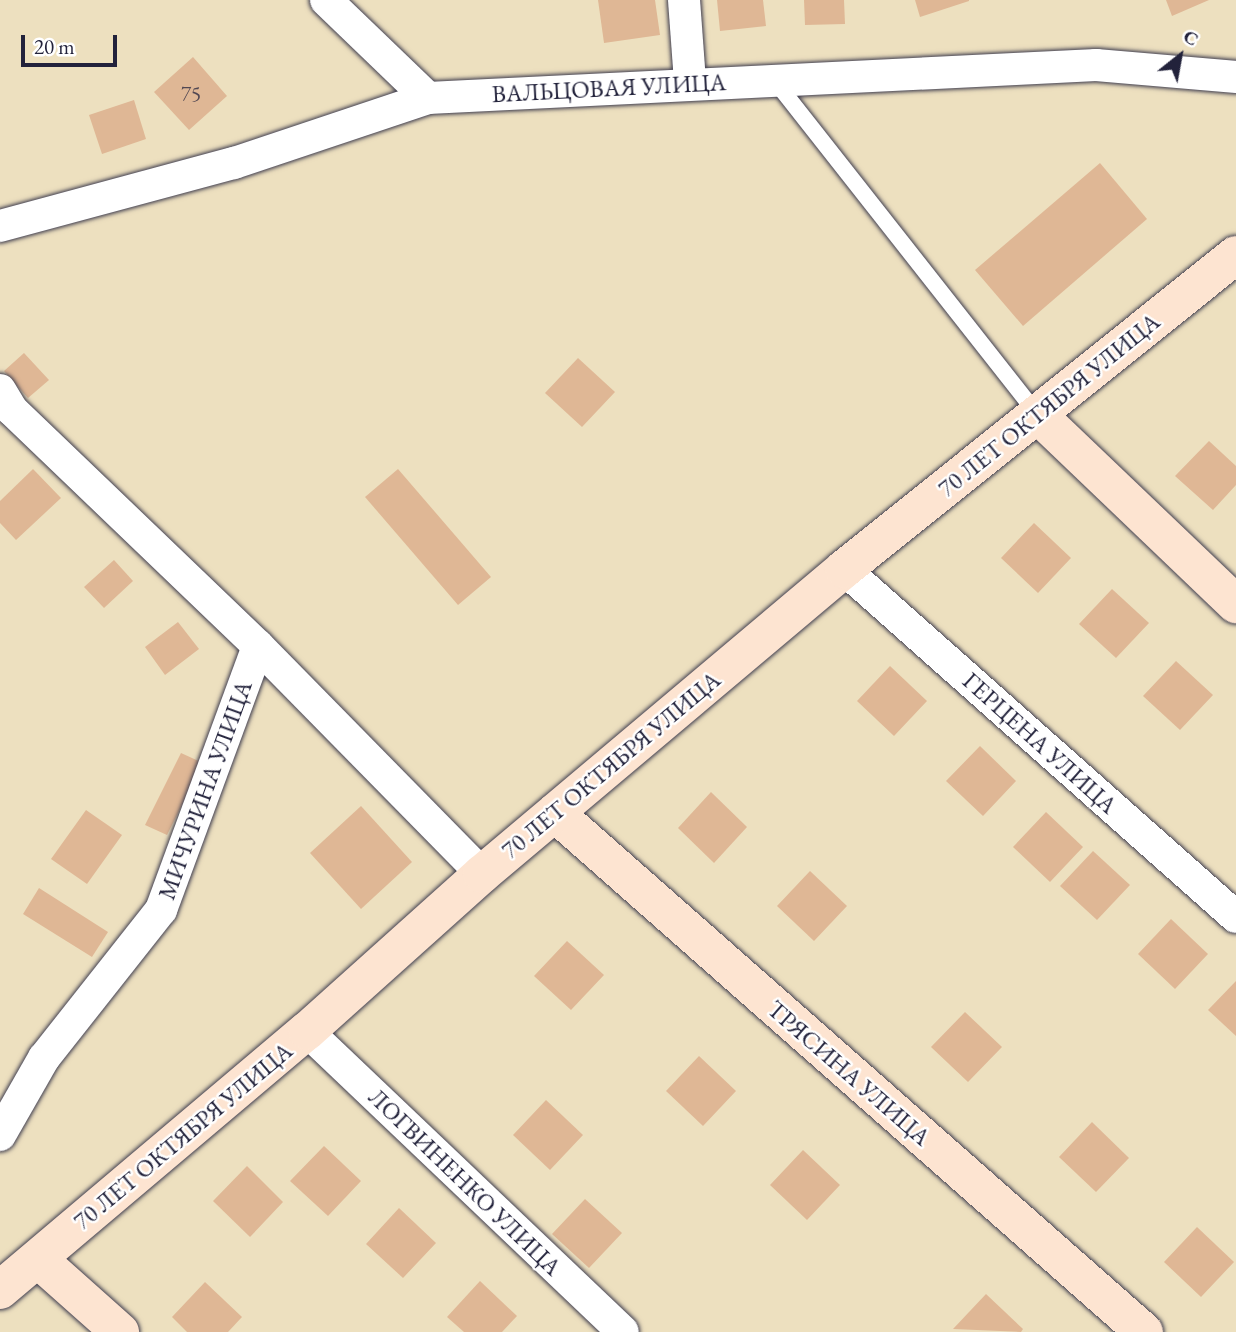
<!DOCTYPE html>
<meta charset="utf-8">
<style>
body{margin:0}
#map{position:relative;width:1236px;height:1332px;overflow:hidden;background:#ede0bf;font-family:"EB Garamond",serif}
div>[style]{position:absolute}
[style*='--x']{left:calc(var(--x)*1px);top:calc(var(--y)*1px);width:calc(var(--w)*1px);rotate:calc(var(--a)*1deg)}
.building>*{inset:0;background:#dfb795}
.roads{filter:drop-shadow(0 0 2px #403e4f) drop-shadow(0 0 2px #403e4f)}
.lane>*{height:16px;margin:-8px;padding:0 8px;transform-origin:8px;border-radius:8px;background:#fff}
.street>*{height:32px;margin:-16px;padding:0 16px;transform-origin:16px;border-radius:16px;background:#fff}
.secondary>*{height:38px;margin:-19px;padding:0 19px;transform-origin:19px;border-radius:19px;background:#fde4d1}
span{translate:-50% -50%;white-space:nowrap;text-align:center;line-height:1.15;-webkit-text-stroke:5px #fff;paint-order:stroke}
.number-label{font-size:21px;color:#514752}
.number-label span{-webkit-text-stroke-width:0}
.street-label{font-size:24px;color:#22223b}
.north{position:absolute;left:1145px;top:21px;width:70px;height:70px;-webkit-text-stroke:5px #fff;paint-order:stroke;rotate:31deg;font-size:19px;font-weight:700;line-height:28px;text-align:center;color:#22223b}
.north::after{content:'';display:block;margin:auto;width:24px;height:32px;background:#22223b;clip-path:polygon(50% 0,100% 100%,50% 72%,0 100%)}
.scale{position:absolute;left:21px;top:35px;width:96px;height:32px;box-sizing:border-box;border:4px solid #22223b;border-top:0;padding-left:9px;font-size:21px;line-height:24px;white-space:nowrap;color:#22223b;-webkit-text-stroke:5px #fff;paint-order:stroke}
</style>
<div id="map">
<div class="building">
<i style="clip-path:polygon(598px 0,655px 0,660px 35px,604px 43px)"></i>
<i style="clip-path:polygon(717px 0,763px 0,766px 26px,720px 31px)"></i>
<i style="clip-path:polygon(804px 0,844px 0,845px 24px,805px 25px)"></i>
<i style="clip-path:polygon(915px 0,969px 0,969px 1px,920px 17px)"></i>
<i style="clip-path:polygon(1166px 0,1209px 0,1172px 16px)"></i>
<i style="clip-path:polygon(193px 57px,227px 96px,189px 130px,154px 92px)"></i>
<i style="clip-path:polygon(134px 100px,146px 139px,102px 154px,89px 115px)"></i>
<i style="clip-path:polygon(1100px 163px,1147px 219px,1023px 326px,975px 270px)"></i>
<i style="clip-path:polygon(24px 353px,49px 380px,28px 398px,4px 371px)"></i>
<i style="clip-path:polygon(578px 358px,615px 392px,582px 427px,545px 393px)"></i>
<i style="clip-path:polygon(1209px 441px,1236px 466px,1236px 485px,1213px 510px,1175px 476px)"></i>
<i style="clip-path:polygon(33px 469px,61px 498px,16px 540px,0 523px,0 501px)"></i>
<i style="clip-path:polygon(398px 469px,491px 577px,458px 605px,365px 497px)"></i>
<i style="clip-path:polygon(1034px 523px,1071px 558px,1038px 593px,1001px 558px)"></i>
<i style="clip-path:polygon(114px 560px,133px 581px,104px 608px,84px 587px)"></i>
<i style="clip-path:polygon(1112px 589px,1149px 623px,1116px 658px,1079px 624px)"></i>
<i style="clip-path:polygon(178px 622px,199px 649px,165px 675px,145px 647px)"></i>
<i style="clip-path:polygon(1176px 661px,1213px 695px,1180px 730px,1143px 696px)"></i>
<i style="clip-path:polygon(890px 666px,927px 701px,894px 736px,857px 701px)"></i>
<i style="clip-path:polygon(980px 746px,1016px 781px,983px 816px,946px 781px)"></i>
<i style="clip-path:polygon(181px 753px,203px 763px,167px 835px,145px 825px)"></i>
<i style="clip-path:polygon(711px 792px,747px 827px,714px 863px,678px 828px)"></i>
<i style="clip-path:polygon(361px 806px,412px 862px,361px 909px,310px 853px)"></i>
<i style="clip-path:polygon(86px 810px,122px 835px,87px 884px,51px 859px)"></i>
<i style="clip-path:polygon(1046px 812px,1083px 847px,1050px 882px,1013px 847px)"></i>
<i style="clip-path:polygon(1093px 851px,1130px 885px,1097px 920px,1060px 886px)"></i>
<i style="clip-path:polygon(810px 871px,847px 906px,814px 941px,777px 906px)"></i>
<i style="clip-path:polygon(39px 888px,108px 932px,92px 957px,23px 914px)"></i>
<i style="clip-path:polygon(1171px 919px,1208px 954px,1175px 989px,1138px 954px)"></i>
<i style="clip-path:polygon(567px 941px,604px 975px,571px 1010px,534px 976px)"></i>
<i style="clip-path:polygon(1236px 981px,1236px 1036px,1208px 1010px)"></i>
<i style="clip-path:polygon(965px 1012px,1002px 1047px,968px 1082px,931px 1047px)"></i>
<i style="clip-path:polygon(699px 1056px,736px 1091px,703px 1126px,666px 1091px)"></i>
<i style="clip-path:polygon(546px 1100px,583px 1135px,550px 1170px,513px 1135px)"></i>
<i style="clip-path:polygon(1092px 1122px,1129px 1158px,1096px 1192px,1059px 1157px)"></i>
<i style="clip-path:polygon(324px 1146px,361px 1181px,328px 1216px,290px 1181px)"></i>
<i style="clip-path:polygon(803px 1150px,840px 1185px,807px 1220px,770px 1185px)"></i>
<i style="clip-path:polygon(247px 1166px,283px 1202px,250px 1237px,213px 1201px)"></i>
<i style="clip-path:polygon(585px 1199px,622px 1233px,589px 1268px,552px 1234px)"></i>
<i style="clip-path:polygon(399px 1208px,436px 1243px,403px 1278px,366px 1244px)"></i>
<i style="clip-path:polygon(1197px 1227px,1234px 1262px,1201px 1297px,1164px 1262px)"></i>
<i style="clip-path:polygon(480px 1281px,517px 1316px,502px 1332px,464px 1332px,447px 1317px)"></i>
<i style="clip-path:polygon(205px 1282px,242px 1317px,228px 1332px,187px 1332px,172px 1317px)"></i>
<i style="clip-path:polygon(986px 1294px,1023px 1329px,1021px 1332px,953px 1329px)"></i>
</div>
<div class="roads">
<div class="lane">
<i style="--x:775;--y:81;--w:425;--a:51.8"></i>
</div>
<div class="street">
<i style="--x:326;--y:0;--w:141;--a:43.9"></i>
<i style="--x:684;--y:0;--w:82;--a:85.8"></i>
<i style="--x:0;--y:226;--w:242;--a:-15.1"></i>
<i style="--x:234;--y:163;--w:205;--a:-18.5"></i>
<i style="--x:428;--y:98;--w:669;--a:-2.83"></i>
<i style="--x:1096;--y:65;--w:141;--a:4.9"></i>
<i style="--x:0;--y:390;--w:23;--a:59"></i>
<i style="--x:12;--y:410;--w:341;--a:43.8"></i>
<i style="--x:258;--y:646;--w:320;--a:45.5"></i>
<i style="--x:844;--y:569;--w:524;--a:41.6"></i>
<i style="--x:307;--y:1031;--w:436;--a:43.6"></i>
<i style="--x:0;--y:1135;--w:89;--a:-60.3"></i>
<i style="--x:44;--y:1058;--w:189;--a:-51.7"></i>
<i style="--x:161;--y:910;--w:281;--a:-69.8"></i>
</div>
<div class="secondary">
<i style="--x:1038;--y:415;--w:274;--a:43.7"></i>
<i style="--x:555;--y:813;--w:785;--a:41.39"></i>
<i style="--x:38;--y:1259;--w:110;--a:41.7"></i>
<i style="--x:0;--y:1290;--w:402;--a:-40.2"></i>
<i style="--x:307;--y:1031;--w:235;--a:-41.9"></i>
<i style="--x:482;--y:874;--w:473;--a:-40.1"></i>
<i style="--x:844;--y:569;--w:502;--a:-38.7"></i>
</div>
</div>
<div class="number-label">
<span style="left:191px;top:94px">75</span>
</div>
<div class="street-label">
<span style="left:609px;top:88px;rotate:-3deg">ВАЛЬЦОВАЯ УЛИЦА</span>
<span style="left:1049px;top:405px;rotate:-39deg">70 ЛЕТ ОКТЯБРЯ УЛИЦА</span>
<span style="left:1040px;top:743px;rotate:42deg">ГЕРЦЕНА УЛИЦА</span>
<span style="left:611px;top:765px;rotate:-40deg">70 ЛЕТ ОКТЯБРЯ УЛИЦА</span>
<span style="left:205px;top:790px;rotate:-70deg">МИЧУРИНА УЛИЦА</span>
<span style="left:849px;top:1073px;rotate:41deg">ТРЯСИНА УЛИЦА</span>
<span style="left:183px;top:1136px;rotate:-40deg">70 ЛЕТ ОКТЯБРЯ УЛИЦА</span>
<span style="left:465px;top:1182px;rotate:44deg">ЛОГВИНЕНКО УЛИЦА</span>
</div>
<div class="north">С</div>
<div class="scale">20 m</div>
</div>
